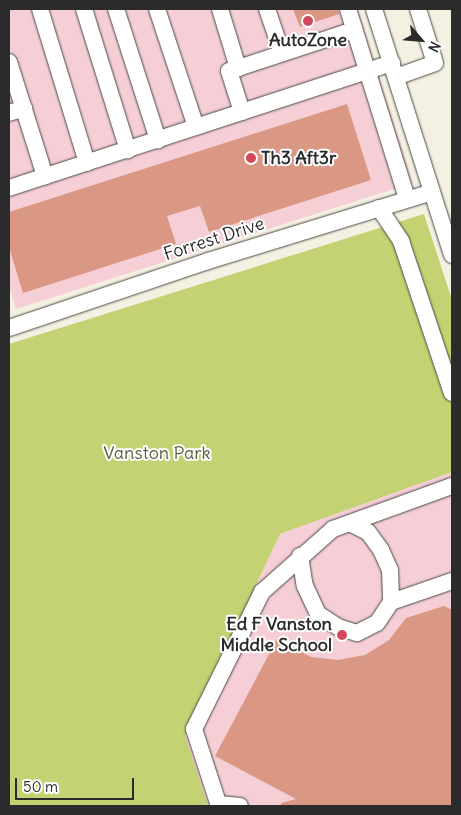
<!DOCTYPE html>
<style>
body{margin:0}
#map{position:relative;width:461px;height:815px;overflow:hidden;background:#f5f1e2;font-family:Delius,sans-serif}
div>[style]{position:absolute}
[style*='--x']{left:calc(var(--x)*1px);top:calc(var(--y)*1px);width:calc(var(--w)*1px);rotate:calc(var(--a)*1deg)}
.built>*{inset:0;background:#f6cfd6}
.green>*{inset:0;background:#c4d273}
.building>*{inset:0;background:#da9783}
.roads{filter:drop-shadow(0 0 1px #494946) drop-shadow(0 0 1px #494946)}
.minor>*{height:16px;margin:-8px;padding:0 8px;transform-origin:8px;border-radius:8px;background:#fff}
.dots>*{width:14px;height:14px;translate:-50% -50%;box-sizing:border-box;border:2px solid #fff;border-radius:50%}
span{translate:-50% -50%;white-space:nowrap;text-align:center;line-height:1.15;-webkit-text-stroke:4px #fff;paint-order:stroke}
.poi-label{font-size:18px;color:#2b2b2b;font-weight:700}
.left{translate:0 -50%;text-align:left}
.right{translate:-100% -50%;text-align:right}
.street-label{font-size:18px;color:#2b2b2b}
.park-label{font-size:18px;color:#595d41}
.frame{position:absolute;inset:0;border:10px solid #2b2b2b;pointer-events:none}
.north{position:absolute;left:396px;top:15px;width:50px;height:50px;-webkit-text-stroke:4px #fff;paint-order:stroke;rotate:117deg;font-size:14px;font-weight:700;line-height:20px;text-align:center;color:#2b2b2b}
.north::after{content:'';display:block;margin:auto;width:18px;height:22px;background:#2b2b2b;clip-path:polygon(50% 0,100% 100%,50% 72%,0 100%)}
.scale{position:absolute;left:15px;top:778px;width:119px;height:22px;box-sizing:border-box;border:2px solid #2b2b2b;border-top:0;padding-left:6px;font-size:15px;line-height:18px;white-space:nowrap;color:#2b2b2b;-webkit-text-stroke:4px #fff;paint-order:stroke}
</style>
<div id="map">
<div class="built">
<i style="clip-path:polygon(9px 9px,358px 9px,413px 183px,16px 309px,9px 286px)"></i>
<i style="clip-path:polygon(452px 472px,452px 806px,208px 806px,185px 736px,280px 534px)"></i>
</div>
<div class="green">
<i style="clip-path:polygon(424px 214px,452px 300px,452px 472px,280px 534px,185px 736px,208px 806px,9px 806px,9px 344px)"></i>
</div>
<div class="building">
<i style="clip-path:polygon(293px 9px,338px 9px,339px 14px,300px 27px)"></i>
<i style="clip-path:polygon(347px 104px,371px 180px,209px 232px,200px 206px,167px 216px,176px 244px,23px 293px,9px 247px,9px 212px)"></i>
<i style="clip-path:polygon(444px 606px,452px 610px,452px 806px,281px 806px,281px 803px,296px 799px,215px 756px,277px 639px,311px 657px,338px 660px,365px 655px,389px 640px,406px 618px)"></i>
</div>
<div class="roads">
<div class="minor">
<i style="--x:40;--y:9;--w:161;--a:73"></i>
<i style="--x:84;--y:9;--w:148;--a:72.7"></i>
<i style="--x:116;--y:9;--w:138;--a:72.2"></i>
<i style="--x:157;--y:9;--w:124;--a:71.7"></i>
<i style="--x:220;--y:9;--w:62;--a:73"></i>
<i style="--x:267;--y:9;--w:46;--a:71.2"></i>
<i style="--x:348;--y:9;--w:199;--a:72.7"></i>
<i style="--x:374;--y:9;--w:258;--a:72.4"></i>
<i style="--x:9;--y:62;--w:120;--a:72.5"></i>
<i style="--x:396;--y:77;--w:41;--a:-19.7"></i>
<i style="--x:435;--y:63;--w:57;--a:-107.5"></i>
<i style="--x:242;--y:112;--w:43;--a:-107.6"></i>
<i style="--x:229;--y:71;--w:132;--a:-18.2"></i>
<i style="--x:9;--y:113;--w:16;--a:-18"></i>
<i style="--x:9;--y:188;--w:403;--a:-18.1"></i>
<i style="--x:379;--y:208;--w:40;--a:56"></i>
<i style="--x:401;--y:241;--w:160;--a:71.5"></i>
<i style="--x:9;--y:328;--w:210;--a:-18.6"></i>
<i style="--x:208;--y:261;--w:234;--a:-17.1"></i>
<i style="--x:350;--y:523;--w:20;--a:27"></i>
<i style="--x:368;--y:532;--w:22;--a:54"></i>
<i style="--x:381;--y:550;--w:22;--a:66"></i>
<i style="--x:390;--y:570;--w:32;--a:88"></i>
<i style="--x:300;--y:556;--w:30;--a:81"></i>
<i style="--x:305;--y:586;--w:31;--a:65"></i>
<i style="--x:318;--y:614;--w:24;--a:33"></i>
<i style="--x:338;--y:627;--w:20;--a:18"></i>
<i style="--x:357;--y:633;--w:22;--a:-27"></i>
<i style="--x:377;--y:623;--w:25;--a:-56"></i>
<i style="--x:391;--y:602;--w:65;--a:-19"></i>
<i style="--x:218;--y:804;--w:22;--a:5"></i>
<i style="--x:219;--y:806;--w:81;--a:-108"></i>
<i style="--x:194;--y:729;--w:153;--a:-63.6"></i>
<i style="--x:262;--y:592;--w:95;--a:-41.6"></i>
<i style="--x:333;--y:529;--w:127;--a:-19.9"></i>
</div>
</div>
<div class="dots">
<i style="left:308px;top:21px;background:#d1495b"></i>
<i style="left:251px;top:158px;background:#d1495b"></i>
<i style="left:342px;top:635px;background:#d1495b"></i>
</div>
<div class="poi-label">
<span style="left:308px;top:40px">AutoZone</span>
<span class="left" style="left:261px;top:158px">Th3 Aft3r</span>
<span class="right" style="left:332px;top:635px">Ed F Vanston<br>Middle School</span>
</div>
<div class="street-label">
<span style="left:214px;top:239px;rotate:-18deg">Forrest Drive</span>
</div>
<div class="park-label">
<span style="left:157px;top:453px">Vanston Park</span>
</div>
<div class="frame"></div>
<div class="north">N</div>
<div class="scale">50 m</div>
</div>
